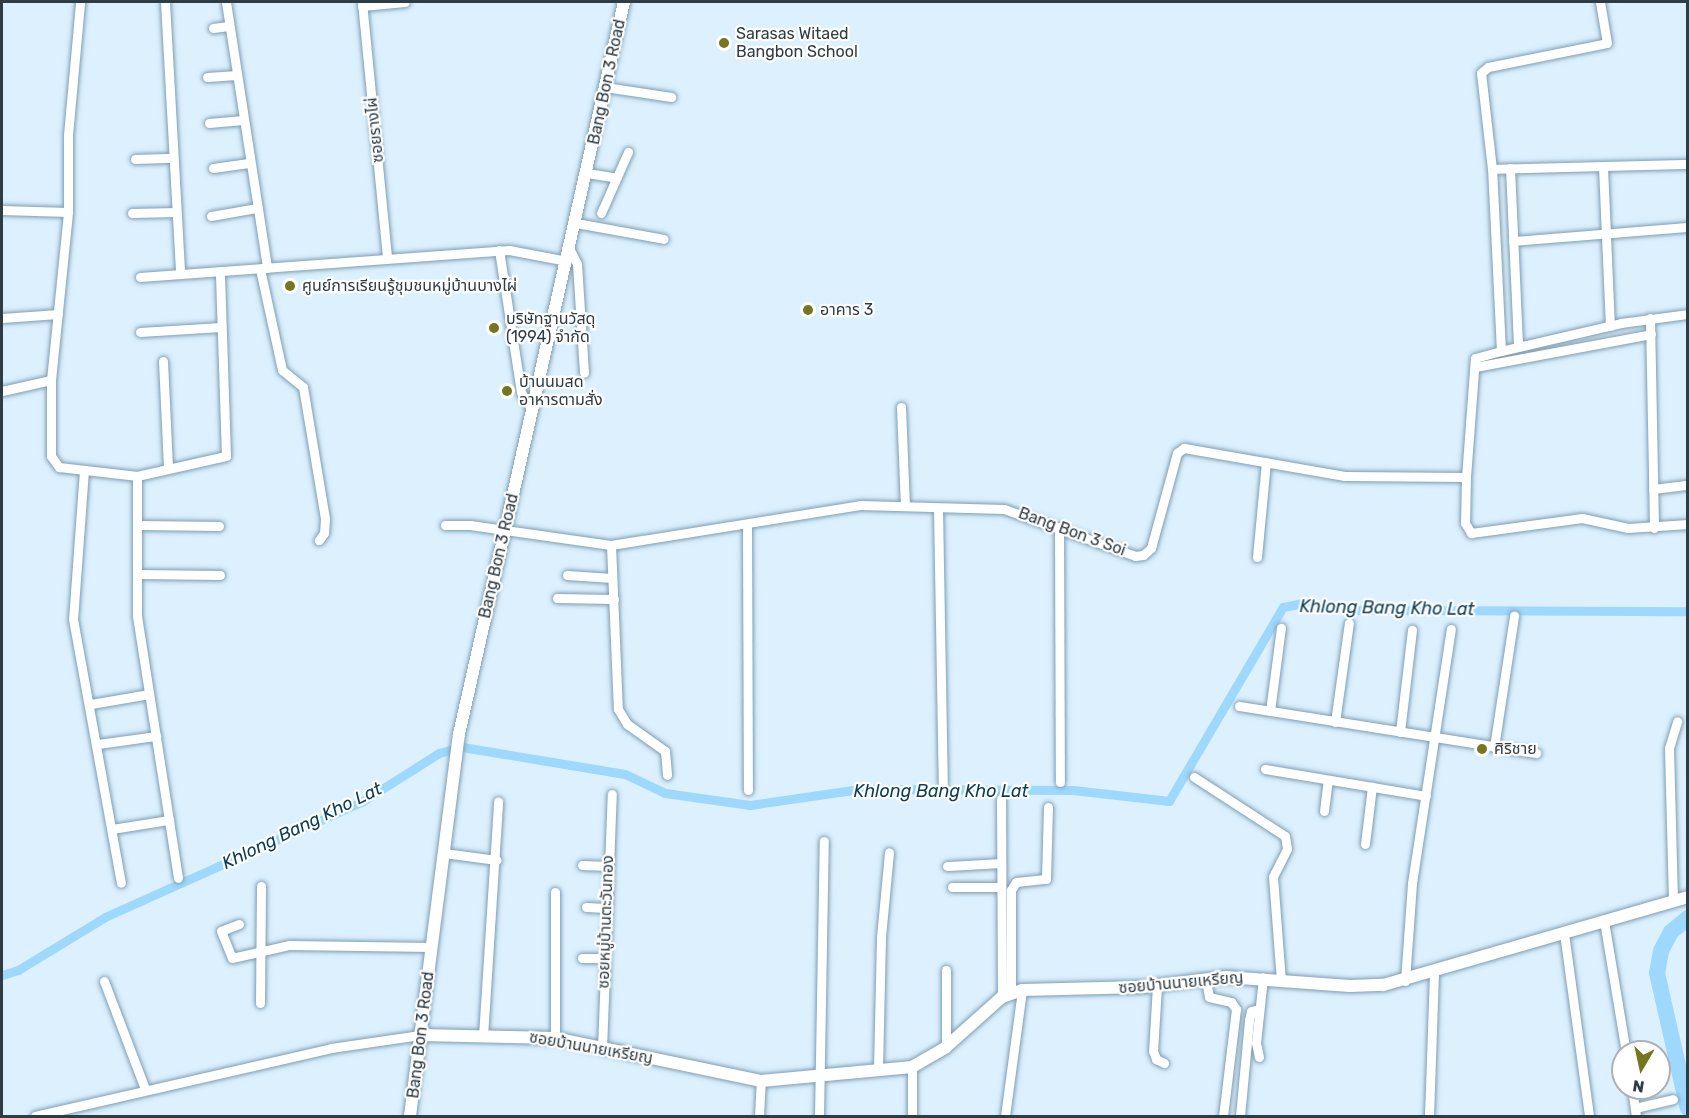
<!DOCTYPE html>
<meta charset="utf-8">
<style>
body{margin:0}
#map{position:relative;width:1689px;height:1118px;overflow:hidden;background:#dcf0fe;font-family:Rubik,"Noto Sans Thai",sans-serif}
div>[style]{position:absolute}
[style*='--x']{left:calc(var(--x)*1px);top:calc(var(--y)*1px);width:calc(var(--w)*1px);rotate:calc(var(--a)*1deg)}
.canal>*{height:9px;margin:-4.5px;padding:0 4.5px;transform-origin:4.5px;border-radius:4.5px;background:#9ed8fd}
.river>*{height:16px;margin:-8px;padding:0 8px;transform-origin:8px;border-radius:8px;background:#9ed8fd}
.roads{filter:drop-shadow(0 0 2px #7e9eb4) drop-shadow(0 0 2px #7e9eb4)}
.street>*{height:9px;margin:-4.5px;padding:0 4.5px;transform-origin:4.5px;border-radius:4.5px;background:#fff}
.secondary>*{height:12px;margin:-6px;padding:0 6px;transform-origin:6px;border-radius:6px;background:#fff}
.dots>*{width:16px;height:16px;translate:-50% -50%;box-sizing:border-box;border:3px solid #fff;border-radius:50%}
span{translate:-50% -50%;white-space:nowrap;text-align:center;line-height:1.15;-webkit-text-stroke:4.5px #fff;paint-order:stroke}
.poi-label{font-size:16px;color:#2e3c45}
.left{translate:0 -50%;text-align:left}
.street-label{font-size:16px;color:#2e3c45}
.water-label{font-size:18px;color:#0d3c55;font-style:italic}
.frame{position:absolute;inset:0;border:3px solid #2e3c45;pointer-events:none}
.north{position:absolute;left:1611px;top:1040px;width:60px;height:60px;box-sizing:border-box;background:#fff;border:2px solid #abb1b5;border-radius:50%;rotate:189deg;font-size:16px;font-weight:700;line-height:24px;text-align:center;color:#2e3c45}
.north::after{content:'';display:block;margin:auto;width:21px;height:27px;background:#75761d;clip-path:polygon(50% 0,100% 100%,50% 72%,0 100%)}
</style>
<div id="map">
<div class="canal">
<i style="--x:2;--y:975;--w:17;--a:-17"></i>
<i style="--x:18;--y:970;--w:102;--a:-31.3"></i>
<i style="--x:105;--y:917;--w:283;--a:-24.2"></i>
<i style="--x:363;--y:801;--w:90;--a:-32.3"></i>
<i style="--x:439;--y:753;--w:24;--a:-15"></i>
<i style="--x:462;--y:747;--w:165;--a:9.4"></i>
<i style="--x:625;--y:774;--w:44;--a:25.4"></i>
<i style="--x:665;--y:793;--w:86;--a:8"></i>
<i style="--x:750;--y:805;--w:111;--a:-8.3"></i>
<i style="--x:860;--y:789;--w:213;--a:0.3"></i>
<i style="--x:1073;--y:790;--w:97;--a:6.5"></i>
<i style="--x:1169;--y:801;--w:225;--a:-59.6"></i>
<i style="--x:1283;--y:607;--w:21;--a:-11"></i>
<i style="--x:1304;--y:603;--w:50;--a:8"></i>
<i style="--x:1354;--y:610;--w:334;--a:0.2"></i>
</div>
<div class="river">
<i style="--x:1688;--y:918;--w:22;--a:141"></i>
<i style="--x:1671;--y:932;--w:21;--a:118"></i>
<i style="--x:1661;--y:951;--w:22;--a:100"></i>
<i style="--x:1657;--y:973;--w:139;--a:77.2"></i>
</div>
<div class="roads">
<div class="street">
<i style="--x:165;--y:2;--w:272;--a:86.8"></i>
<i style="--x:226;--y:2;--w:269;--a:81.2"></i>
<i style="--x:362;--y:2;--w:258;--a:84.4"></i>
<i style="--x:362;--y:6;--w:43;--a:-5.3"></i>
<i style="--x:213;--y:28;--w:16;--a:-7"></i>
<i style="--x:207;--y:77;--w:30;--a:-4"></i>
<i style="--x:605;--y:87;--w:67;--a:8.6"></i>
<i style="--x:209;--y:123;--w:34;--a:-5"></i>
<i style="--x:135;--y:159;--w:38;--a:-2"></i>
<i style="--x:1603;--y:167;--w:159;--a:87.5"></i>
<i style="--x:213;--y:168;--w:36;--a:-8"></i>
<i style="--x:1510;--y:168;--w:179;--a:87.4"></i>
<i style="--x:1492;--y:169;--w:196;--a:-1.5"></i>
<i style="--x:587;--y:173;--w:30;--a:9"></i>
<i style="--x:2;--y:210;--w:66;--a:1.7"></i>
<i style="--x:132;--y:213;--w:44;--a:-1.3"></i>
<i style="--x:601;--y:213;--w:67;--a:-66.1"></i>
<i style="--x:211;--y:216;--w:47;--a:-9.9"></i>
<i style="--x:576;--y:223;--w:89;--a:10.3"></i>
<i style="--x:1513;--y:241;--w:176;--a:-4.6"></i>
<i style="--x:499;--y:250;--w:144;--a:81.2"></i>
<i style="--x:521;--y:392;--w:21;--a:59"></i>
<i style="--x:570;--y:250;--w:16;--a:63"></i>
<i style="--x:577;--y:264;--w:109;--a:86.3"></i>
<i style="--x:260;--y:269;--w:103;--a:77.7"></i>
<i style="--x:282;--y:370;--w:27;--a:39"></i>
<i style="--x:303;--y:387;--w:134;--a:80.5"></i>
<i style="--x:325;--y:519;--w:14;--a:94"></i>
<i style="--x:324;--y:533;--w:9;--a:126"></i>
<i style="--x:140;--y:277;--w:370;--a:-4.2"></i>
<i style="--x:509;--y:250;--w:59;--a:10.7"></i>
<i style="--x:2;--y:318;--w:56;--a:-4.1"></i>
<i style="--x:1650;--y:318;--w:210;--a:88.9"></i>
<i style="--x:140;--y:332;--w:81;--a:-3.5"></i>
<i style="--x:1501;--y:351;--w:123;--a:-13.1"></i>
<i style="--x:1621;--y:323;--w:68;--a:-7.7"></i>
<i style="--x:163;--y:361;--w:108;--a:87.3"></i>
<i style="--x:1475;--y:367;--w:179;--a:-10.6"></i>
<i style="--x:51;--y:380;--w:169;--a:-84.2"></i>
<i style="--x:68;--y:212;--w:77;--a:-90"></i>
<i style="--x:68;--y:135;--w:134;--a:-84.8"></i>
<i style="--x:2;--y:391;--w:50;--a:-12.7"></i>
<i style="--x:51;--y:380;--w:76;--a:90"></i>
<i style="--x:51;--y:456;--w:14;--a:54"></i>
<i style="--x:59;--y:467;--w:79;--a:6.6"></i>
<i style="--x:137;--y:476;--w:91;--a:-12.7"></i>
<i style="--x:226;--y:456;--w:185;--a:-91.9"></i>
<i style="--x:901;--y:407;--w:99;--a:87.7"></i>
<i style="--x:84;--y:470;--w:149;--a:94.2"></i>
<i style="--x:73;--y:619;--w:268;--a:79.7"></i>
<i style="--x:137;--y:476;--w:140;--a:90"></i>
<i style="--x:137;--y:616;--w:265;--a:81.1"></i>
<i style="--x:1466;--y:477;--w:119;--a:-85.7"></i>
<i style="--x:1475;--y:358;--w:27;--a:-15"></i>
<i style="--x:1501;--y:351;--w:182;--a:-92.8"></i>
<i style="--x:1492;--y:169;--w:97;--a:-96.5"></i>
<i style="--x:1481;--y:73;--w:9;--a:-41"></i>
<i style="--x:1488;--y:67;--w:121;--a:-11.4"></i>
<i style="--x:1607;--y:43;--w:42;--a:-99.7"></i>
<i style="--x:1653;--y:489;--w:35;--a:-7"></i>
<i style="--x:938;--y:508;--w:275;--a:89"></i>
<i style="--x:747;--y:524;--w:266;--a:89.8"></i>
<i style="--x:138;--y:525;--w:81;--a:0.7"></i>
<i style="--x:445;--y:525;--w:25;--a:0"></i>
<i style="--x:470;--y:525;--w:142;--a:8.1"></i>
<i style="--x:611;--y:545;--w:252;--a:-9.1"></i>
<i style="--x:860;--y:505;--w:144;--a:1.6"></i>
<i style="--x:1004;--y:509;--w:139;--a:19.7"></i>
<i style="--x:1135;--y:556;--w:8;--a:-7"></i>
<i style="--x:1143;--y:555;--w:11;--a:-41"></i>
<i style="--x:1151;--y:548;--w:98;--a:-74.7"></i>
<i style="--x:1177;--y:453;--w:9;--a:-36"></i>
<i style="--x:1184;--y:448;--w:163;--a:9.9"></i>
<i style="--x:1345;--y:476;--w:121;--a:0.5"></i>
<i style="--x:1466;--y:477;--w:46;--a:91.2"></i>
<i style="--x:1465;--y:523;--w:12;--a:59"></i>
<i style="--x:1471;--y:533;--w:112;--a:-7.7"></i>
<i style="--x:1582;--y:518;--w:47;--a:12.3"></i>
<i style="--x:1628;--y:528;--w:60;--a:-3.8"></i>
<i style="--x:1059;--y:527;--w:255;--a:89.8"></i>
<i style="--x:611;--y:545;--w:164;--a:87.6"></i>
<i style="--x:618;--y:709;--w:17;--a:59"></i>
<i style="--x:627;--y:724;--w:47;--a:35.4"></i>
<i style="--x:665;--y:751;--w:24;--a:85"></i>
<i style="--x:1257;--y:557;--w:95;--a:-84.6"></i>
<i style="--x:138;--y:574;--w:82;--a:0.7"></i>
<i style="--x:567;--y:575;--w:45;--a:3.8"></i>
<i style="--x:557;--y:598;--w:57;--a:1"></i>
<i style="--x:91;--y:704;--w:59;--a:-9.8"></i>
<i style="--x:1239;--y:706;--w:301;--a:9"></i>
<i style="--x:1270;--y:711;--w:84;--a:-82.5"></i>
<i style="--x:1335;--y:722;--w:100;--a:-82"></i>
<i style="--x:1400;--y:732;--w:103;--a:-83.3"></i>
<i style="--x:98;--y:744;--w:59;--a:-7.9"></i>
<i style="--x:1494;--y:747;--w:133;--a:-81.3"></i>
<i style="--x:1265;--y:769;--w:163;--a:9.5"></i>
<i style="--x:1194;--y:777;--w:108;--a:33"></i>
<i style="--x:1285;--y:836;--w:13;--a:81"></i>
<i style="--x:1287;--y:849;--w:31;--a:117"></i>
<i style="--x:1273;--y:877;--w:103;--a:85.6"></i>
<i style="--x:1001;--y:799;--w:198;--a:89.7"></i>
<i style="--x:1324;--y:811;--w:31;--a:-83"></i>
<i style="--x:112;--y:829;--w:58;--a:-9"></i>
<i style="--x:1365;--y:844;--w:58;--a:-83.1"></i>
<i style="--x:444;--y:853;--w:53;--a:7.5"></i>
<i style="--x:582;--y:865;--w:26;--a:2"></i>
<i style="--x:947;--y:866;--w:54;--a:-3.2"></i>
<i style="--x:952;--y:887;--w:48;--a:0"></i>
<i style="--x:1673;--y:901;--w:153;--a:-91.5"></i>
<i style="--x:1669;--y:748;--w:28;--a:-73"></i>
<i style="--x:586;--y:907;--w:20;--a:3"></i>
<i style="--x:1604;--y:921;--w:133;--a:80.5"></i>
<i style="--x:239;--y:924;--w:19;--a:159"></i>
<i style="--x:221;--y:931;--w:29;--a:68"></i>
<i style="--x:232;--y:958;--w:58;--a:-12.8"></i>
<i style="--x:289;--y:945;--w:143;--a:0.8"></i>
<i style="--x:1564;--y:933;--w:185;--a:82.2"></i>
<i style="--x:582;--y:958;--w:21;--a:0"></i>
<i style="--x:946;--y:970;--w:77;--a:90"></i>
<i style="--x:1206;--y:980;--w:17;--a:80"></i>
<i style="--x:1209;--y:997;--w:23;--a:13"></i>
<i style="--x:1231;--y:1002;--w:9;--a:54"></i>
<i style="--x:1236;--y:1009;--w:108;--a:96.9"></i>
<i style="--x:104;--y:981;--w:116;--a:69.2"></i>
<i style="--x:1405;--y:981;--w:98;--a:-85.9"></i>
<i style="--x:1412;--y:883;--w:257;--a:-81.3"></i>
<i style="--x:1157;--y:986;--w:65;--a:93.5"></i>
<i style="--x:1153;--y:1051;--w:9;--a:69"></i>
<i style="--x:1156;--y:1059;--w:9;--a:27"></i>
<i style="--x:1011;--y:994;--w:104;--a:-90"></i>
<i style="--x:1011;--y:890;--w:9;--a:-58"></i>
<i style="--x:1016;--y:882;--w:30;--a:-6"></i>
<i style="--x:1046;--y:879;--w:72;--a:-88.4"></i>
<i style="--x:260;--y:1003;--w:117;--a:-89.5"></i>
<i style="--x:483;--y:1036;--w:235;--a:-86.3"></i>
<i style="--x:555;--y:1038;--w:146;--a:-90"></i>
<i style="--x:602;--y:1049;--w:255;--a:-87.8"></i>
<i style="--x:1259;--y:1057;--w:14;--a:-102"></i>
<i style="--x:1256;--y:1043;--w:66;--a:-83.9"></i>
<i style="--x:878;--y:1069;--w:132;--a:-88.7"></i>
<i style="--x:881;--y:937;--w:85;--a:-84.6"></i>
<i style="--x:1632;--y:1088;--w:28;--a:82"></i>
<i style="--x:1635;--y:1108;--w:39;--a:-13"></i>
<i style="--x:35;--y:1116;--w:304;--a:-12.9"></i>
<i style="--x:331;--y:1048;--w:90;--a:-8.3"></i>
<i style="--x:759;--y:1116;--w:35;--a:-87"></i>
<i style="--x:819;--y:1116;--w:275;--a:-89"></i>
<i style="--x:912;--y:1116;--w:49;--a:-90"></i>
<i style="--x:1005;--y:1116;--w:127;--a:-82.3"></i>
<i style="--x:1240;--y:1116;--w:96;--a:-84.6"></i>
<i style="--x:1249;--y:1020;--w:9;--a:-77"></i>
<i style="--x:1251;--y:1011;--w:8;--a:-14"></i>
<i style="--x:1429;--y:1116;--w:144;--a:-88"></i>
</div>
<div class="secondary">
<i style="--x:420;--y:1035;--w:135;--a:1.3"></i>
<i style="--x:555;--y:1038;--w:210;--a:11.8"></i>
<i style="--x:761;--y:1081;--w:152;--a:-5.3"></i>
<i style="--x:912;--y:1067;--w:39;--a:-30"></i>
<i style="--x:946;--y:1047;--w:75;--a:-41.8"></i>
<i style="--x:1002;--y:997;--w:21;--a:-19"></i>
<i style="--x:1022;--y:990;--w:121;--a:-1.4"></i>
<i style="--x:1143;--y:987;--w:84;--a:-6.9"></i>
<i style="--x:1226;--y:977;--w:124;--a:4.2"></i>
<i style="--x:1350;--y:986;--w:33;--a:-2"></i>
<i style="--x:1383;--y:985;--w:317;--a:-16.1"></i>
<i style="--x:410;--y:1116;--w:385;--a:-82.7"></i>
<i style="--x:459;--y:734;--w:750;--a:-77.3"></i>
</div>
</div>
<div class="dots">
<i style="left:724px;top:43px;background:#75761d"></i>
<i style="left:290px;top:286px;background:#75761d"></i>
<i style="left:808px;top:310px;background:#75761d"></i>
<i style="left:494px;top:328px;background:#75761d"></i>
<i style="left:507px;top:391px;background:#75761d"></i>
<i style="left:1482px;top:749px;background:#75761d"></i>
</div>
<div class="poi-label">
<span class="left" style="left:736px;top:43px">Sarasas Witaed<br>Bangbon School</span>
<span class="left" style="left:302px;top:286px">ศูนย์การเรียนรู้ชุมชนหมู่บ้านบางไผ่</span>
<span class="left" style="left:820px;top:310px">อาคาร 3</span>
<span class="left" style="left:506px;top:328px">บริษัทฐานวัสดุ<br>(1994) จำกัด</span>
<span class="left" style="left:519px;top:391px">บ้านนมสด<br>อาหารตามสั่ง</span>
<span class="left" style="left:1494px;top:749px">ศิริชาย</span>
</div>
<div class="street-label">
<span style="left:607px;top:82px;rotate:-78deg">Bang Bon 3 Road</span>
<span style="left:375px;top:130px;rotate:-96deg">ซอยรางไผ่</span>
<span style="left:1072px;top:532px;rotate:20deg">Bang Bon 3 Soi</span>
<span style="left:499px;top:556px;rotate:-77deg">Bang Bon 3 Road</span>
<span style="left:606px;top:922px;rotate:-88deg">ซอยหมู่บ้านตะวันทอง</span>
<span style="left:1181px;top:983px;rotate:-5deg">ซอยบ้านนายเหรียญ</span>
<span style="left:421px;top:1035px;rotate:-83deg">Bang Bon 3 Road</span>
<span style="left:591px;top:1048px;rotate:10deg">ซอยบ้านนายเหรียญ</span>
</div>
<div class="water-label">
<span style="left:1387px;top:608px;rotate:1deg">Khlong Bang Kho Lat</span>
<span style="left:941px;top:791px">Khlong Bang Kho Lat</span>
<span style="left:302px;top:826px;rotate:-26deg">Khlong Bang Kho Lat</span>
</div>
<div class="frame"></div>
<div class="north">N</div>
</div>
